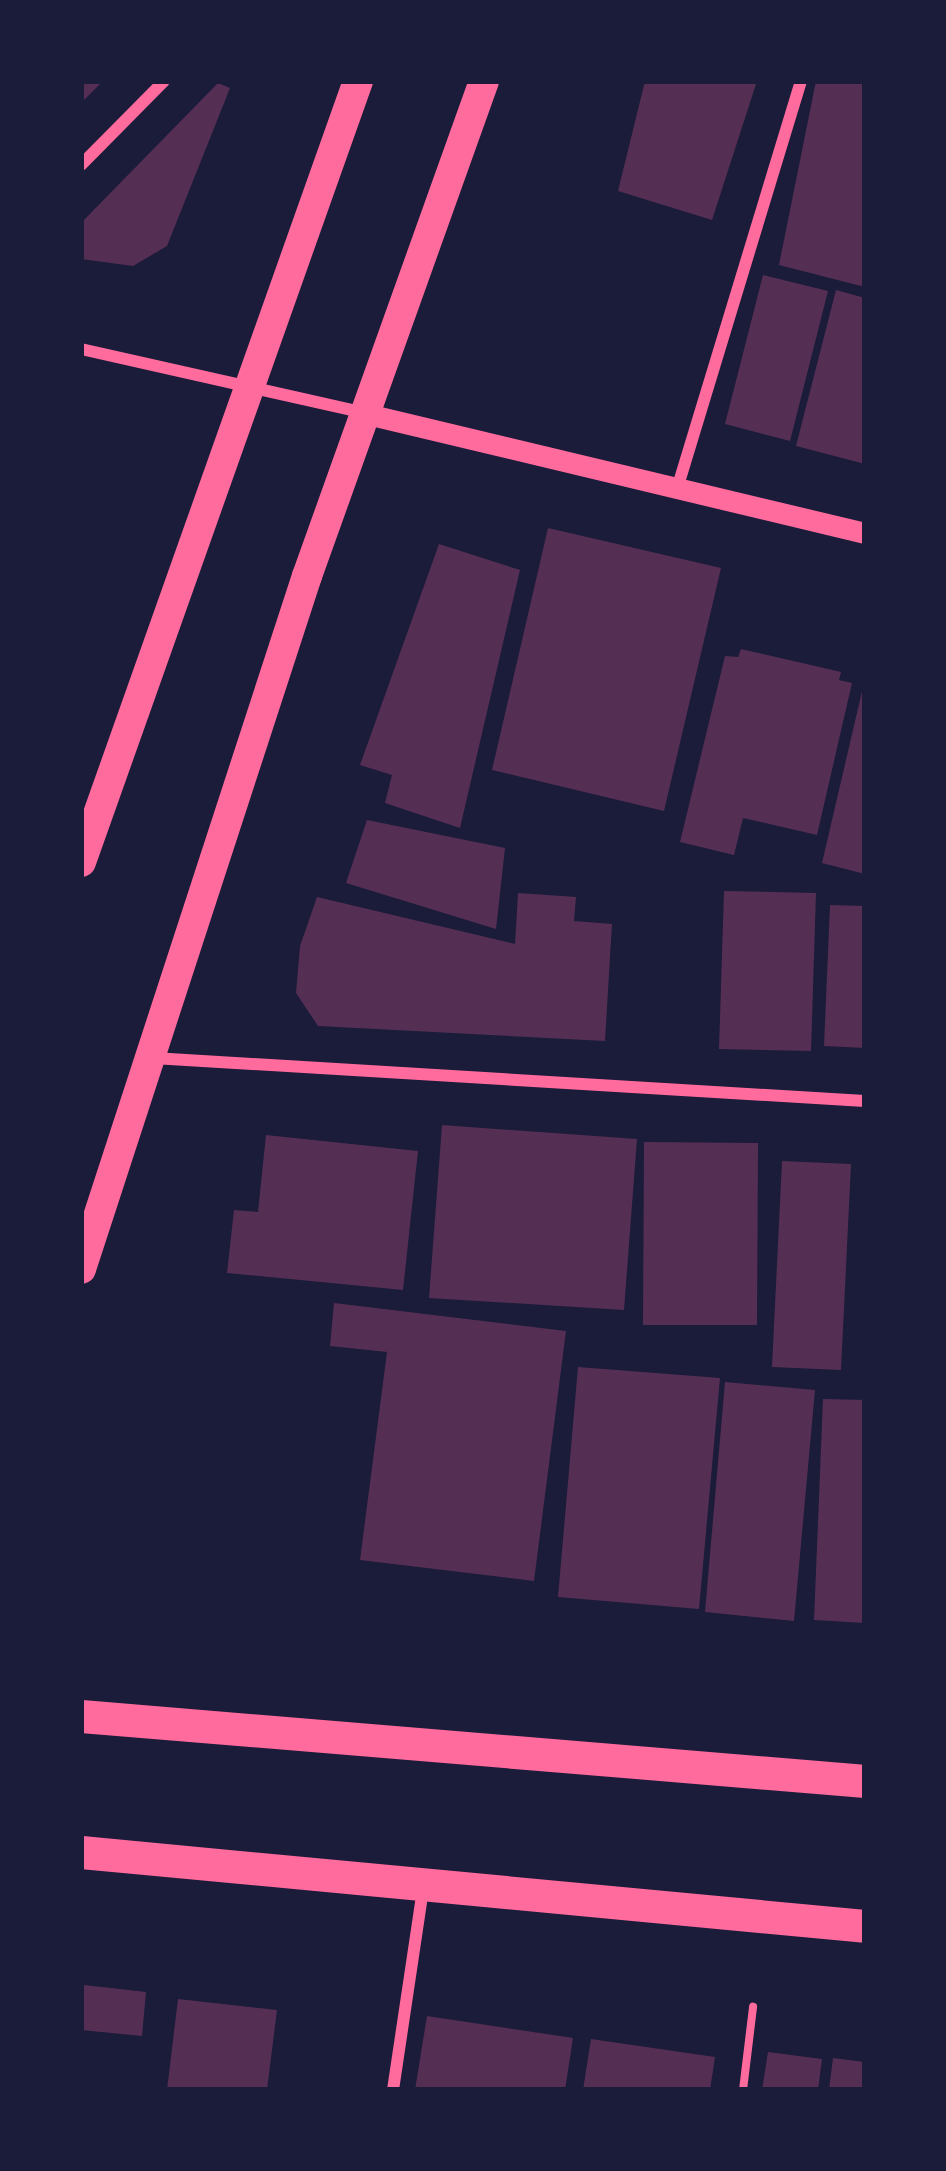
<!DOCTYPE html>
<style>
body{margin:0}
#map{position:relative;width:946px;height:2171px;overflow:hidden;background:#1b1b3a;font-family:"PT Serif",serif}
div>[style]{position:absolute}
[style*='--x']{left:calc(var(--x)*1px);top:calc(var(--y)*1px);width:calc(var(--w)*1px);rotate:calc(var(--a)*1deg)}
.building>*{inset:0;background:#542f53}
.path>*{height:8px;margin:-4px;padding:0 4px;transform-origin:4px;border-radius:4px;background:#ff6b9d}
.minor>*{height:12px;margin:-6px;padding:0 6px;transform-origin:6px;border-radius:6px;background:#ff6b9d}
.tertiary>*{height:21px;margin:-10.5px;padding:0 10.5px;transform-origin:10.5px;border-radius:10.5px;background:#ff6b9d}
.primary>*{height:30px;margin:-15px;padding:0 15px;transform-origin:15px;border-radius:15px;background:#ff6b9d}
.trunk>*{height:33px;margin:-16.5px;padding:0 16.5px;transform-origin:16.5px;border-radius:16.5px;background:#ff6b9d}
span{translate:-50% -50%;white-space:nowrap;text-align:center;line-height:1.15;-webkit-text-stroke:12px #1b1b3a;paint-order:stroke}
.frame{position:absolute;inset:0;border:84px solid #1b1b3a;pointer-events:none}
</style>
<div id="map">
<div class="building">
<i style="clip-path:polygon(81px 81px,103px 81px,81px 103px)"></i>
<i style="clip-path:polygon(645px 81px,757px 81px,712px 220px,618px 191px)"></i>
<i style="clip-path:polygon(816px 81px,865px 81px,865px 287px,779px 265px)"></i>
<i style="clip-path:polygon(218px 83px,230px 88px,167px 246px,133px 266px,81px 259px,81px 223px)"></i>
<i style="clip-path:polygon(763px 275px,828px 291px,790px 441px,725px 424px)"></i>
<i style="clip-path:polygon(836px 290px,865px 298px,865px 464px,796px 446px)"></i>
<i style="clip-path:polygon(548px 528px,721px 568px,664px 811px,492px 770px)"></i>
<i style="clip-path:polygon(439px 544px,520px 570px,460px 828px,385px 803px,392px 775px,360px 765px)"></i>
<i style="clip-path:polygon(741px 649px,841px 672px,839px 680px,852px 683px,817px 835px,743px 818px,734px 855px,680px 842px,725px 656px,738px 657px)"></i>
<i style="clip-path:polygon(863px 687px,865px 687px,865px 874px,822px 863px)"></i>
<i style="clip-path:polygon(367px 820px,505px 848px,496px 929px,346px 883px)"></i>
<i style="clip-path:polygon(724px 891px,816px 893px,811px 1051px,719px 1049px)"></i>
<i style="clip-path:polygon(518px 893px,576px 897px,574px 921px,612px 924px,605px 1041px,318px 1026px,296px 993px,300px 946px,317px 897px,515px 944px)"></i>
<i style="clip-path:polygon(830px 905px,865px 906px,865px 1048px,824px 1046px)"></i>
<i style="clip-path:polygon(442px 1125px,637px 1139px,624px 1310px,429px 1298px)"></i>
<i style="clip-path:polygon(266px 1135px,418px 1151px,403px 1290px,227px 1273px,234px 1210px,258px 1212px)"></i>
<i style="clip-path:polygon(644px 1142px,758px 1143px,757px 1325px,643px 1325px)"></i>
<i style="clip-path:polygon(782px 1161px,851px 1164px,841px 1370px,772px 1367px)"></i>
<i style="clip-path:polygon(334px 1303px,566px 1331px,534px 1581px,360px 1560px,387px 1352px,330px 1346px)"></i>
<i style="clip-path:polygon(578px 1367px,720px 1378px,699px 1609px,558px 1597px)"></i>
<i style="clip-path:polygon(725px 1382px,815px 1390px,794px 1621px,705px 1612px)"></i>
<i style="clip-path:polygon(823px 1399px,865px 1400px,865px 1623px,814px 1620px)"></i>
<i style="clip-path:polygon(84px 1985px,146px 1992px,142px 2036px,81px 2030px)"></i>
<i style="clip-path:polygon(178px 1999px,277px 2010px,267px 2090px,167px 2090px)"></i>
<i style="clip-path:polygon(427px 2016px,573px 2038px,565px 2090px,415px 2090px)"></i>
<i style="clip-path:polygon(591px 2039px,715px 2057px,710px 2090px,583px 2090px)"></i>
<i style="clip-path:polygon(768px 2052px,822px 2059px,818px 2090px,762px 2090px)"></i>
<i style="clip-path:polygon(833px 2058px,865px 2062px,865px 2090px,829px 2090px)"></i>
</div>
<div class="path">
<i style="--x:743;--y:2090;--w:84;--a:-83.1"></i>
</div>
<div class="minor">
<i style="--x:81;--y:165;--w:118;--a:-45.3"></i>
<i style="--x:81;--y:349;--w:292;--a:12.7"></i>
<i style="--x:677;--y:489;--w:426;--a:-73.1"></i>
<i style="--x:153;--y:1058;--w:713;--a:3.46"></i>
<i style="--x:393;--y:2090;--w:203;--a:-81.5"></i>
</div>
<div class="tertiary">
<i style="--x:367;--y:414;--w:512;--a:13.44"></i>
</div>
<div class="primary">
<i style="--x:81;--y:862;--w:829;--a:-70.47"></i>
<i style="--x:81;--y:1269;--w:729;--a:-71.94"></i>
<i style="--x:307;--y:576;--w:526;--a:-70.32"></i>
</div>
<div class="trunk">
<i style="--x:81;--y:1716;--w:787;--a:4.74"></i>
<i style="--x:81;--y:1852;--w:787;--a:5.39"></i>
</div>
<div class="frame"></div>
</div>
